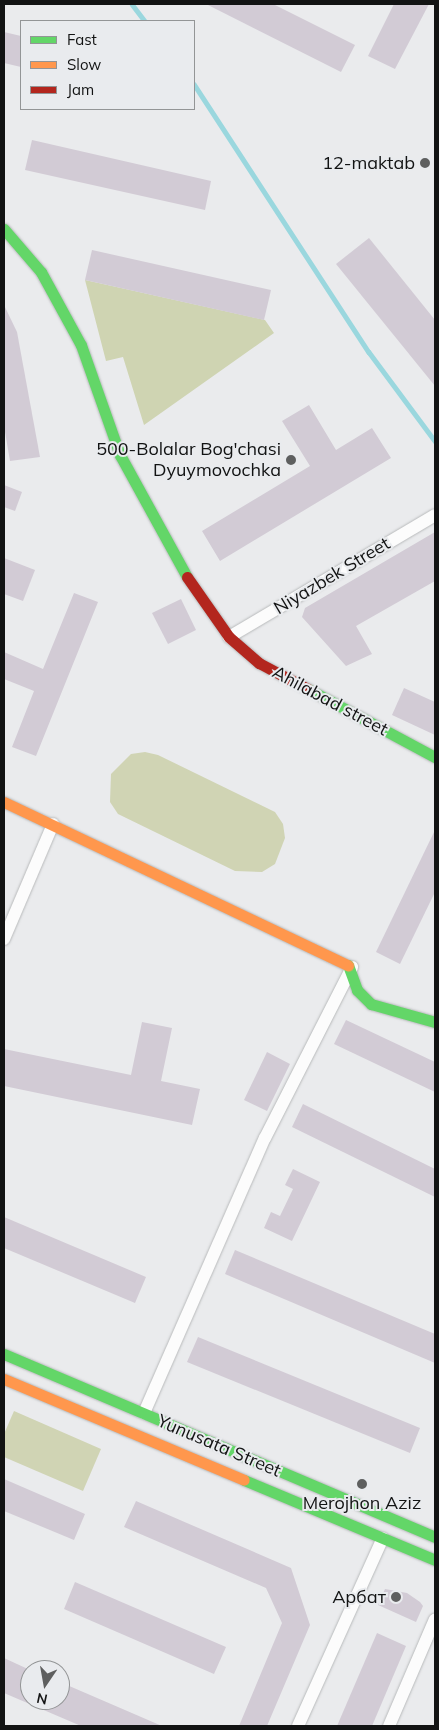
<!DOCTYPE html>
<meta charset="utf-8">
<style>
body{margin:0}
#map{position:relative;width:439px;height:1730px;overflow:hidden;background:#eaebed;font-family:Mulish,sans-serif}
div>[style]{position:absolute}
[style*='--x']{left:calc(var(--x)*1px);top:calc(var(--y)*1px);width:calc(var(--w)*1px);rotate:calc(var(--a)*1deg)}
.green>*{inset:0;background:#d0d4b4}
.forest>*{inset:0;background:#cfd4b2}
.stream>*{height:4.5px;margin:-2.25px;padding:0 2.25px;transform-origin:2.25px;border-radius:2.25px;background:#9ad7de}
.building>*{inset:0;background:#d2cbd5}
.roads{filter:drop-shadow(0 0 1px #b8babb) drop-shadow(0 0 1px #b8babb)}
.street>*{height:12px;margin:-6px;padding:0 6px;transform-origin:6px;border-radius:6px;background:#fcfcfc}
.fast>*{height:11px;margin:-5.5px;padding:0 5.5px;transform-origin:5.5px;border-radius:5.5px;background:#63d668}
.slow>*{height:11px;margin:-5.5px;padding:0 5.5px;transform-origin:5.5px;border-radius:5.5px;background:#ff974d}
.jam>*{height:11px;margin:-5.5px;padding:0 5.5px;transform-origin:5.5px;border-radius:5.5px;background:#b3261e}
.dots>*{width:14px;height:14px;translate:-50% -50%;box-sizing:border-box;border:2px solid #e9ebee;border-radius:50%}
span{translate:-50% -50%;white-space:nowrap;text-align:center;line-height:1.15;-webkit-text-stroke:4px #e9ebee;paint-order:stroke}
.poi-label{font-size:18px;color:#121313}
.right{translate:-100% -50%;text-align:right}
.street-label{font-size:18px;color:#121313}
.frame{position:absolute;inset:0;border:5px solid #121313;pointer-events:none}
.legend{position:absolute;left:20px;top:20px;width:175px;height:90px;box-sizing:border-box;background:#e9ebee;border:1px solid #939596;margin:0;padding:6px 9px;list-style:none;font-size:15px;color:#121313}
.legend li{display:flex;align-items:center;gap:10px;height:25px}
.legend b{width:25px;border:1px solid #939596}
.north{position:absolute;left:20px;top:1660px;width:50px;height:50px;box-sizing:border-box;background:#e9ebee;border:1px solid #939596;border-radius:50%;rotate:192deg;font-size:14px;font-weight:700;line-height:20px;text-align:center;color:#121313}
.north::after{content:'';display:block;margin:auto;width:18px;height:22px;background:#5e5f5f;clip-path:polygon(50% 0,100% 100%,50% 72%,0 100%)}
</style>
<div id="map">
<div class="green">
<i style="clip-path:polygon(145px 752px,158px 755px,275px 812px,283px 824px,285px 838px,275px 864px,262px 872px,235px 871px,118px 814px,110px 802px,111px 774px,131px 754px)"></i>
<i style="clip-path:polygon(14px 1411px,101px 1449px,83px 1491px,4px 1457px,4px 1434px)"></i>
</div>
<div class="forest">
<i style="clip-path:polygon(85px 280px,265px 320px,274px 333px,144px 425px,123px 357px,106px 361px)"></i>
</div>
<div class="stream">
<i style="--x:132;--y:4;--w:21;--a:53"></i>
<i style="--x:194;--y:84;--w:320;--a:56.9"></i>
<i style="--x:369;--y:352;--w:111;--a:53.4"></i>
</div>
<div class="building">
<i style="clip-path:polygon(206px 4px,273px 4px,355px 45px,341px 72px)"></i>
<i style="clip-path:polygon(394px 4px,429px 4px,395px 69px,368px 56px)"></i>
<i style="clip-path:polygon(4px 32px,21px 36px,21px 67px,4px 63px)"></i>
<i style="clip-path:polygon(32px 140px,211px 181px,205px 210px,25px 170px)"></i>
<i style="clip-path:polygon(369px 238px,435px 320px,435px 386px,336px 264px)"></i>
<i style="clip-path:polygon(92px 250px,271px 290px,264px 320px,85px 280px)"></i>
<i style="clip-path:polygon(4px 305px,17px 332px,40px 457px,10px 461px,4px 426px)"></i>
<i style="clip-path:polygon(309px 405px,336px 450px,372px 428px,391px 458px,220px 561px,202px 531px,310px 466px,282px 421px)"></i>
<i style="clip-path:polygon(4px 485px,22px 492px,15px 511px,4px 507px)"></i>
<i style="clip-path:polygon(435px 532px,435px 581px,356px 626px,372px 654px,346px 666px,302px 617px,305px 608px)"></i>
<i style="clip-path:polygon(4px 558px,35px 570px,23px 601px,4px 594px)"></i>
<i style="clip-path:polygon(74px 593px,98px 602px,36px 756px,12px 747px,34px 691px,4px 679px,4px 652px,43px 669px)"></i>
<i style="clip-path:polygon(181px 599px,196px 630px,168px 644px,152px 613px)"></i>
<i style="clip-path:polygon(404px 688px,435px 702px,435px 735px,392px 715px)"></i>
<i style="clip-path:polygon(435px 830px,435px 892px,400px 964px,376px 952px)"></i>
<i style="clip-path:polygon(346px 1020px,435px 1062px,435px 1092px,334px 1044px)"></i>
<i style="clip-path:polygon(142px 1022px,172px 1028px,161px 1081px,200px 1089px,192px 1125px,4px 1086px,4px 1049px,131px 1075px)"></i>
<i style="clip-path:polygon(267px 1052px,290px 1064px,267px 1111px,244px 1100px)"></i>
<i style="clip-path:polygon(303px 1104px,435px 1169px,435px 1197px,292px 1127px)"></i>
<i style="clip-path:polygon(293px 1169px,320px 1182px,292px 1241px,264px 1228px,271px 1212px,280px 1216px,293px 1189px,285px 1185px)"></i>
<i style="clip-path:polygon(4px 1217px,146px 1277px,135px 1303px,4px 1248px)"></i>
<i style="clip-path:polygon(235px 1250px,435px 1334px,435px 1363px,225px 1274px)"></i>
<i style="clip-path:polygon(198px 1337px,420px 1428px,410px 1453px,187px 1362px)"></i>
<i style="clip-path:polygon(4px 1479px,85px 1514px,74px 1540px,4px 1511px)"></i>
<i style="clip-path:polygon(136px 1501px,291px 1568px,310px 1625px,267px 1726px,239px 1726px,282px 1623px,266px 1588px,124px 1527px)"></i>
<i style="clip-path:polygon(75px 1582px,226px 1647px,214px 1674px,64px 1609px)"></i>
<i style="clip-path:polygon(385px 1589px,407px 1593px,420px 1602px,423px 1606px,416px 1622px,378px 1605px)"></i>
<i style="clip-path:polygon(377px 1633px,406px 1646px,372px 1726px,337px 1726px)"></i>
<i style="clip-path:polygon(4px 1658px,30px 1670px,30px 1700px,60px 1700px,60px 1682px,162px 1726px,81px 1726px,4px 1693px)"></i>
</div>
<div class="roads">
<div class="street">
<i style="--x:229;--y:637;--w:239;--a:-30.6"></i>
<i style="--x:4;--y:939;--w:125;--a:-66.9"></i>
<i style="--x:144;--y:1413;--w:300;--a:-66.3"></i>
<i style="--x:265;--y:1138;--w:192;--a:-63"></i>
<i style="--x:298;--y:1726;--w:206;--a:-65.7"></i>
<i style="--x:389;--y:1726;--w:116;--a:-66.7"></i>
</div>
<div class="fast">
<i style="--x:4;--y:229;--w:57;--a:49.3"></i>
<i style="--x:41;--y:272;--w:83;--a:61.3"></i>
<i style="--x:81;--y:345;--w:117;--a:70.5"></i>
<i style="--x:120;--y:455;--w:139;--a:61.2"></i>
<i style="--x:308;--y:689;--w:144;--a:28.2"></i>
<i style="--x:348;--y:965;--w:27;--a:70"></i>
<i style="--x:357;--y:990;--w:20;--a:45"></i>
<i style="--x:371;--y:1004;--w:66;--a:15.7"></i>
<i style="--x:4;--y:1354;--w:468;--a:23"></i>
<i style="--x:244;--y:1480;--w:207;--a:22.7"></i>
</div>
<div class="slow">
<i style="--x:4;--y:802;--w:381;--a:25.4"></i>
<i style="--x:4;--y:1379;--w:260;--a:22.8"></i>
</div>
<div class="jam">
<i style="--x:187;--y:577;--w:73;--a:55"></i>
<i style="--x:229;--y:637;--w:40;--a:41"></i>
<i style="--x:259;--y:663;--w:55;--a:28"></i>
</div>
</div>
<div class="dots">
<i style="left:425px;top:163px;background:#5e5f5f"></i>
<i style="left:291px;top:460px;background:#5e5f5f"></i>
<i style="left:362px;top:1484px;background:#5e5f5f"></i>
<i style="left:396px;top:1597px;background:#5e5f5f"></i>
</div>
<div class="poi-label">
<span class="right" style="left:415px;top:163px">12-maktab</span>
<span class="right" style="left:281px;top:460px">500-Bolalar Bog'chasi<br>Dyuymovochka</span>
<span style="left:362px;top:1503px">Merojhon Aziz</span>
<span class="right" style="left:386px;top:1597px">Арбат</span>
</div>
<div class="street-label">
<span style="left:332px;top:576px;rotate:-31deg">Niyazbek Street</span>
<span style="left:330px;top:701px;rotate:28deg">Ahilabad street</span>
<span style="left:219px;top:1446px;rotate:23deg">Yunusata Street</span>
</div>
<div class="frame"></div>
<ul class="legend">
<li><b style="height:6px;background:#63d668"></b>Fast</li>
<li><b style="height:6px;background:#ff974d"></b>Slow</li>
<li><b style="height:6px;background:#b3261e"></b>Jam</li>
</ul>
<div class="north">N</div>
</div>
